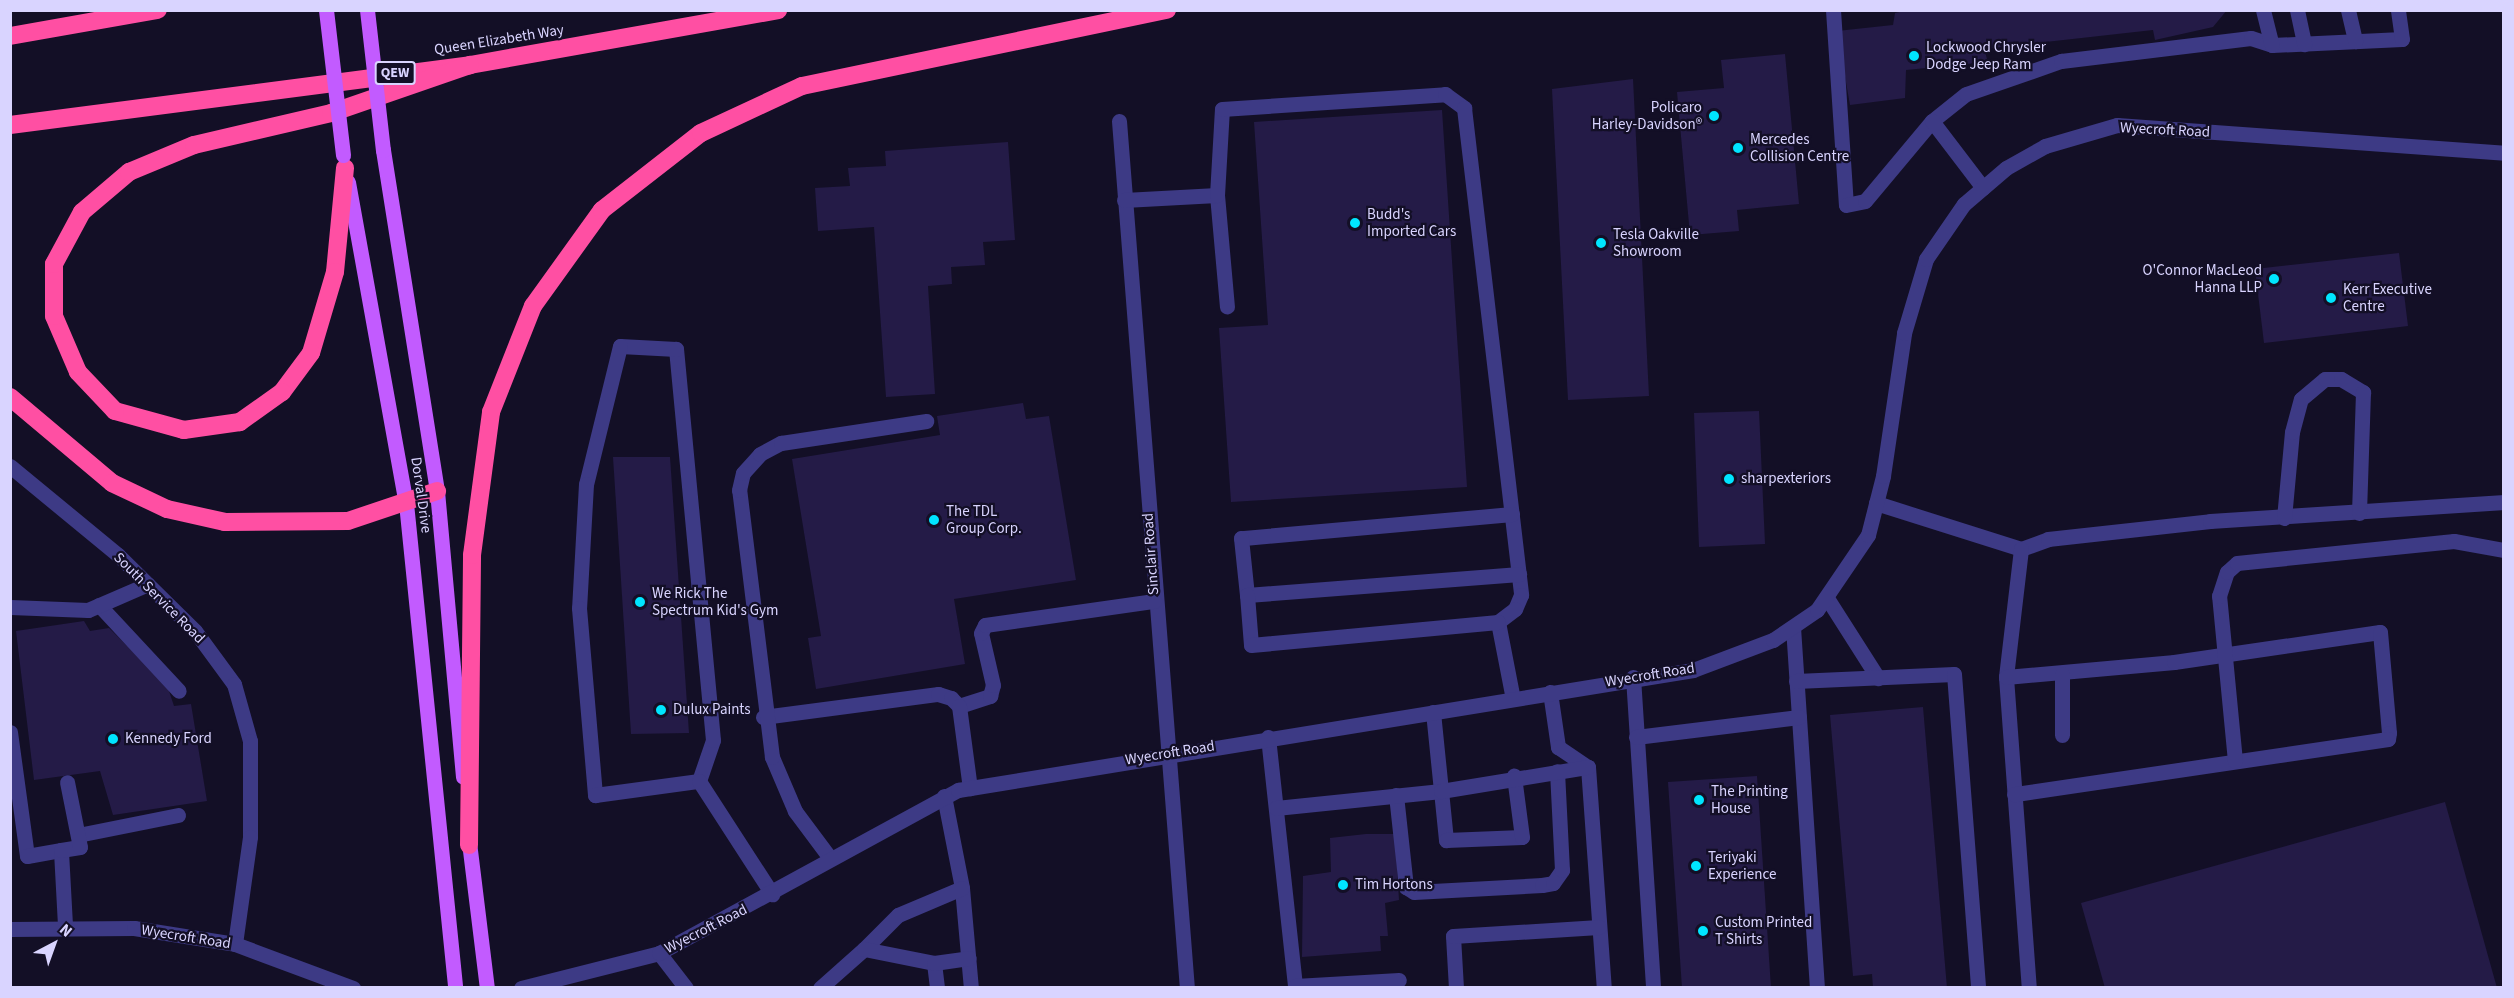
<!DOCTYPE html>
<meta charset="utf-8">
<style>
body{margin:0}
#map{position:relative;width:2514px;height:998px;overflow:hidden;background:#130f26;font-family:"Source Sans 3",sans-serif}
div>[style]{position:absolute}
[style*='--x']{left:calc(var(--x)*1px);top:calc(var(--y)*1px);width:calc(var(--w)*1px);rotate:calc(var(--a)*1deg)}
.building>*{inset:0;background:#241b47}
.minor>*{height:15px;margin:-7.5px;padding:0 7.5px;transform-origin:7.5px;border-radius:7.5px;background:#3d3a85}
.major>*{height:15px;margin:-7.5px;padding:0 7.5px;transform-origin:7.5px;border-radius:7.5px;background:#c25bff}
.highway>*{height:18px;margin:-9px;padding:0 9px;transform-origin:9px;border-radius:9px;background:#ff4fa3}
.major-bridge>*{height:15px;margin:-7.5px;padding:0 7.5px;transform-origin:7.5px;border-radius:7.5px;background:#c25bff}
.dots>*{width:16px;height:16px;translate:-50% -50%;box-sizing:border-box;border:3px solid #130f26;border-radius:50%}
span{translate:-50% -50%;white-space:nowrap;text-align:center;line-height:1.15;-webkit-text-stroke:4.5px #130f26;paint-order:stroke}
.shield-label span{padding:2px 4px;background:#130f26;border:2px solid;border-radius:4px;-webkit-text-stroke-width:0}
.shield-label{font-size:14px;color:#d9d4ff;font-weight:700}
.street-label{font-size:15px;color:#d9d4ff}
.poi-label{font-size:15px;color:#d9d4ff}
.left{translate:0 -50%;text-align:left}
.right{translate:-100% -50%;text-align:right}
.frame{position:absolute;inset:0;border:12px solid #d9d4ff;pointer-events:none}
.north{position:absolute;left:24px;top:914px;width:60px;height:60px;-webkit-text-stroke:4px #130f26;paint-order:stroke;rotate:41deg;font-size:16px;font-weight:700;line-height:24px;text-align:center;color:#d9d4ff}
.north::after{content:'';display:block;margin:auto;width:21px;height:27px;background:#d9d4ff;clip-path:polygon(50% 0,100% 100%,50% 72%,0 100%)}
</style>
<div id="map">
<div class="building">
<i style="clip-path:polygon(1908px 10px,2227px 10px,2213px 27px,2155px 40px,2153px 30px,1984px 49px,1988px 62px,1906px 70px,1905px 98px,1850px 105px,1837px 31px,1893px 25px,1895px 13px)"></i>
<i style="clip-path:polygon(1785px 54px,1799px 204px,1737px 210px,1739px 231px,1690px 235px,1677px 92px,1724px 88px,1721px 60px)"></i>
<i style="clip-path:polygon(1633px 79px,1649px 396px,1568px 400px,1552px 89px)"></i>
<i style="clip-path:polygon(1442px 110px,1467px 487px,1231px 502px,1219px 328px,1268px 325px,1254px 122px)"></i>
<i style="clip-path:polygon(1008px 142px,1015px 240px,983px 242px,985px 265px,951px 267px,952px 284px,928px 286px,935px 394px,886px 397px,874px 227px,818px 231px,815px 188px,850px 186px,848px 168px,886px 166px,885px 151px)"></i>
<i style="clip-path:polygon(2399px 253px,2408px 326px,2264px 343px,2255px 269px)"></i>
<i style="clip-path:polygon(1023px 403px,1026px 419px,1049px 416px,1076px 580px,954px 599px,965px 664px,816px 689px,808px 638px,821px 636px,792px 459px,940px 435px,937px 416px)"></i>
<i style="clip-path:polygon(1759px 411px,1765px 544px,1699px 547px,1694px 413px)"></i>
<i style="clip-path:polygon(613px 457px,670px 457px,689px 733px,631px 734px)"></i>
<i style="clip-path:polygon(84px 621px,90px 631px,109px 628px,167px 685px,174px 706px,191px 704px,207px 801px,113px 815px,100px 771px,34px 780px,16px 631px)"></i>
<i style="clip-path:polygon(1923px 707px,1947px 988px,1873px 988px,1872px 974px,1853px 976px,1830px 715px)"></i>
<i style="clip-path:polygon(1757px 776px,1771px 988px,1682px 988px,1668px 782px)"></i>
<i style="clip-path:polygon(2445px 802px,2497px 988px,2105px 988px,2081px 903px)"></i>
<i style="clip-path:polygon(1366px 834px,1395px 834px,1399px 900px,1385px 903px,1388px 936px,1380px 936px,1381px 951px,1302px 957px,1303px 876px,1331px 872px,1330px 838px)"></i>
</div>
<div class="minor">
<i style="--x:1833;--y:10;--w:195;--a:86.2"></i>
<i style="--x:1846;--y:205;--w:19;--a:-12"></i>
<i style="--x:1865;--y:201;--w:104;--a:-50.1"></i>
<i style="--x:1932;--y:121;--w:43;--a:-38.5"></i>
<i style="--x:1966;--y:94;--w:101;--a:-19.2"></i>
<i style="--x:2061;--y:61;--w:191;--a:-6.9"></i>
<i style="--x:2251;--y:38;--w:22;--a:18"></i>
<i style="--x:2272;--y:45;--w:130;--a:-2.6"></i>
<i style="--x:2402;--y:39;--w:29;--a:-98"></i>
<i style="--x:2263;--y:10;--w:36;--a:76"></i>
<i style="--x:2297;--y:10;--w:35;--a:78"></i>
<i style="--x:2348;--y:10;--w:32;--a:77"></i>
<i style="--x:1119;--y:121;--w:870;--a:85.52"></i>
<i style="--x:1932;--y:121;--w:84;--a:52.7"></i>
<i style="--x:1217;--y:195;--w:112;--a:84.9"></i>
<i style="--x:1124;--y:200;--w:93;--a:-3.1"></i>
<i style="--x:1217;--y:195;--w:86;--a:-86.7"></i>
<i style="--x:1222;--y:109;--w:224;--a:-3.8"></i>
<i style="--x:1445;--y:94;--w:24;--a:36"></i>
<i style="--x:1464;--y:108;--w:490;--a:83.3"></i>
<i style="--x:1521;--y:595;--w:15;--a:113"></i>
<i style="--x:1515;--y:609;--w:21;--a:143"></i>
<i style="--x:1498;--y:622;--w:78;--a:79"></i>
<i style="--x:10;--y:466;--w:140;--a:39.5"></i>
<i style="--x:118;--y:555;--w:108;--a:44.6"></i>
<i style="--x:195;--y:631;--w:66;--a:53.7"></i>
<i style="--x:234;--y:684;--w:59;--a:74.3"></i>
<i style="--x:250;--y:741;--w:96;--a:90"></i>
<i style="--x:250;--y:837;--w:108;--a:98"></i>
<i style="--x:1876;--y:503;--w:152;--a:17.6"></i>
<i style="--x:2021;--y:549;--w:29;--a:-20"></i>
<i style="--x:2048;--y:539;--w:163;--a:-6.3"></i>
<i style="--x:2210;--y:521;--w:295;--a:-3.7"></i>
<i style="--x:1512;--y:514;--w:272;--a:174.9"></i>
<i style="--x:1241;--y:538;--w:57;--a:84"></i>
<i style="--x:1247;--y:595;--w:273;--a:-4.4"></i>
<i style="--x:2284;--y:518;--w:86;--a:-84.7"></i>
<i style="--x:2292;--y:432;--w:34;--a:-75"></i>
<i style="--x:2301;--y:399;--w:31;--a:-40"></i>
<i style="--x:2325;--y:379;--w:16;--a:0"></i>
<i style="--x:2341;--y:379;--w:26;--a:31"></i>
<i style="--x:2363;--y:392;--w:121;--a:91.9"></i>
<i style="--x:2021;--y:549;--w:129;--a:96.7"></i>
<i style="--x:2006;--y:677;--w:312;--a:85.8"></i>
<i style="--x:1247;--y:595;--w:50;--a:85.4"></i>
<i style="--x:1251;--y:645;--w:248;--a:-5.3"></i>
<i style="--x:1827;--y:598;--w:95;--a:57.5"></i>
<i style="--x:99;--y:605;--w:117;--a:47.1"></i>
<i style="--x:10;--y:607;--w:78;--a:2.2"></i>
<i style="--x:88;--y:610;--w:65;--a:-23.4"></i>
<i style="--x:1793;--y:627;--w:362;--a:86.2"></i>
<i style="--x:1633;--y:677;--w:312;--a:86.3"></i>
<i style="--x:2006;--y:677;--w:169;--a:-5.1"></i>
<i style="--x:2174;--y:662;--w:208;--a:-8.3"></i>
<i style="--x:2380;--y:632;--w:101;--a:84.9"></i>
<i style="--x:2389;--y:733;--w:6;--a:99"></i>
<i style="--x:2388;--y:739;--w:378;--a:171.6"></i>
<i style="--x:1796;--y:681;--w:158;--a:-2.5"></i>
<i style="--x:1954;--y:674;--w:315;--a:85.6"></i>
<i style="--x:1550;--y:692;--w:56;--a:81.7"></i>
<i style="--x:1558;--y:747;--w:36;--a:34"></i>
<i style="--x:1588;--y:767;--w:222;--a:85.9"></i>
<i style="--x:959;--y:706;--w:33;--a:-18"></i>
<i style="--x:990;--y:696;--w:11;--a:-75"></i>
<i style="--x:993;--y:685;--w:53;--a:-103"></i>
<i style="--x:981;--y:633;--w:9;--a:-63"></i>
<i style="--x:985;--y:625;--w:171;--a:-8.1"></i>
<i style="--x:1433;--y:712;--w:129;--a:84.2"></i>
<i style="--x:1446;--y:840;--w:76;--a:-2.3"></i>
<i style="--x:1522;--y:837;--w:62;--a:-97.5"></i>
<i style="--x:763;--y:717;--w:177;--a:-7.5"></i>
<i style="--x:938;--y:694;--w:14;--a:17"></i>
<i style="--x:951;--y:698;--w:11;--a:45"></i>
<i style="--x:959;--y:706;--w:83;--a:82.4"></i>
<i style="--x:10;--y:732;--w:125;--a:82.2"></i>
<i style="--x:27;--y:856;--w:35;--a:-10"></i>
<i style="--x:2062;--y:735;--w:61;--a:-90"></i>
<i style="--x:1268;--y:737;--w:250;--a:83.8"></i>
<i style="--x:1295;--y:986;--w:104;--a:-3.3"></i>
<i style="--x:1636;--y:737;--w:164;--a:-7"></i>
<i style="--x:2235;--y:761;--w:166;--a:-95.5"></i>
<i style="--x:2219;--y:596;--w:25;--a:-72"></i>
<i style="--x:2227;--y:572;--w:13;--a:-42"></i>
<i style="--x:2237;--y:563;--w:218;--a:-5.8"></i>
<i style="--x:2454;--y:541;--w:51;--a:10.2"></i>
<i style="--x:699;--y:781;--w:43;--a:-71.1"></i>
<i style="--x:713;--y:740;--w:393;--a:-95.4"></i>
<i style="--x:676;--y:349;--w:56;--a:-176.9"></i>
<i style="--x:620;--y:346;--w:142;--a:103.8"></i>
<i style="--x:586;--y:484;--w:124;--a:93.2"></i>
<i style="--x:579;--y:608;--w:188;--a:85.1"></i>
<i style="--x:595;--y:795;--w:105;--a:-7.7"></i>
<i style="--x:699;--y:781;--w:135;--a:57.1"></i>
<i style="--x:1396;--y:795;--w:93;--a:83.8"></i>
<i style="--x:1406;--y:887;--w:9;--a:32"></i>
<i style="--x:1414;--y:892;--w:128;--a:-3.1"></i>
<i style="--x:1542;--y:885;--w:11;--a:-10"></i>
<i style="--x:1553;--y:883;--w:16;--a:-55"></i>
<i style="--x:1562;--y:870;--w:99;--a:-92.9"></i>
<i style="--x:944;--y:796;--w:94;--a:78.9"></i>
<i style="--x:962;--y:888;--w:100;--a:84.9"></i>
<i style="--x:1276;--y:808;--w:166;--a:-5.9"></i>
<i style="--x:1441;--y:791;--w:149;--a:-9.3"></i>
<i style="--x:78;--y:835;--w:102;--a:-11.3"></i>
<i style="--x:830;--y:858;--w:59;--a:-126.7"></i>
<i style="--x:795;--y:811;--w:59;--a:-113.1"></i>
<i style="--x:772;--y:757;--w:269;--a:-97"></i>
<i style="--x:739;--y:490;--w:17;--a:-77"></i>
<i style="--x:743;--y:473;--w:25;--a:-48"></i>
<i style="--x:760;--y:454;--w:24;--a:-28"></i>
<i style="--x:781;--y:443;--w:147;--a:-8.6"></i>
<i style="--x:65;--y:925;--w:75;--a:-93.1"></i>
<i style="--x:61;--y:850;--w:19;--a:-9"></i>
<i style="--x:80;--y:847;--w:66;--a:-101.3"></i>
<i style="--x:10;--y:929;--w:124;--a:-0.5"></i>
<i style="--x:134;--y:928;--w:102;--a:9"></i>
<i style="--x:235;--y:944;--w:126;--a:20.4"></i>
<i style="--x:864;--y:949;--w:48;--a:-45"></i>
<i style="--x:898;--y:915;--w:69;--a:-22.9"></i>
<i style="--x:659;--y:953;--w:44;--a:52.4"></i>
<i style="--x:934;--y:963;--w:25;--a:83"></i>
<i style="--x:521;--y:988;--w:142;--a:-14.2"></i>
<i style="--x:659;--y:953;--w:341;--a:-28.6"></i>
<i style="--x:958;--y:790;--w:745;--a:-9.27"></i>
<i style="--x:1693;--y:670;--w:85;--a:-20.6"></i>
<i style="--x:1773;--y:640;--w:53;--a:-34.3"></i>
<i style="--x:1817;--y:610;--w:91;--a:-55.8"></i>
<i style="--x:1868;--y:535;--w:61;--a:-75.7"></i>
<i style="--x:1883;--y:476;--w:145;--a:-81.6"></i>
<i style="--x:1904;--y:333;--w:77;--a:-73.4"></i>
<i style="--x:1926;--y:259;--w:67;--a:-55.4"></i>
<i style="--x:1964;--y:204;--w:55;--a:-40.6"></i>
<i style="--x:2006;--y:168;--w:45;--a:-29.4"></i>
<i style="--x:2045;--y:146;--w:75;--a:-16.3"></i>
<i style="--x:2117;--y:125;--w:388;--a:4.1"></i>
<i style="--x:820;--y:988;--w:59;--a:-41.6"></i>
<i style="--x:864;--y:949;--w:71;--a:11.3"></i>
<i style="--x:934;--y:963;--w:35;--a:-8"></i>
<i style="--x:1456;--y:988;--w:52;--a:-93.3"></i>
<i style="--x:1453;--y:936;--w:146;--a:-3.5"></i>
</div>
<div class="major">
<i style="--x:383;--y:150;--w:345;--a:81"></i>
<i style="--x:437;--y:491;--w:287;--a:84.8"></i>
<i style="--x:348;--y:182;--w:326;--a:79.8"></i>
<i style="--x:406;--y:503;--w:487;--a:84.2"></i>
<i style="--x:468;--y:834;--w:155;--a:83"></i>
</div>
<div class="highway">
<i style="--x:10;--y:36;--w:150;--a:-10"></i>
<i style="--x:10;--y:125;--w:464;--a:-7.4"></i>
<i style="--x:470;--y:65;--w:313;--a:-10.1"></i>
<i style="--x:345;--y:168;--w:104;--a:95.5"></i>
<i style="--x:335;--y:272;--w:84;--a:106.5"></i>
<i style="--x:311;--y:353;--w:49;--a:126.6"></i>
<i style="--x:282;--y:392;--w:52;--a:144.5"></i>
<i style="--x:240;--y:422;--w:57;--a:171.9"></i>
<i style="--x:184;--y:430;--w:72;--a:-164.6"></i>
<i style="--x:115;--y:411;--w:54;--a:-133.5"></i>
<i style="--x:78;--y:372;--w:61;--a:-113.2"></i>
<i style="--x:54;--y:316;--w:52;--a:-90"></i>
<i style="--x:54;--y:264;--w:59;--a:-61.7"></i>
<i style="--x:82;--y:212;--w:62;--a:-40.4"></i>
<i style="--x:129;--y:172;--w:70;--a:-22.6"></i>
<i style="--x:194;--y:145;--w:141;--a:-13.1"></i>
<i style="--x:331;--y:113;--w:147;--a:-19.1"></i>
<i style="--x:10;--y:397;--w:133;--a:40.1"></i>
<i style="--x:112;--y:483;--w:61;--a:25.3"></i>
<i style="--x:167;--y:509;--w:59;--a:12.6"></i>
<i style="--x:225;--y:522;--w:123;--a:-0.5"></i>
<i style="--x:348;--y:521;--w:94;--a:-18.6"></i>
<i style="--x:469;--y:845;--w:290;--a:-89.4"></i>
<i style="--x:472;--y:555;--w:144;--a:-82.4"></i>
<i style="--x:491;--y:412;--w:114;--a:-68.4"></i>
<i style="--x:533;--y:306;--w:118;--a:-54.3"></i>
<i style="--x:602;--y:210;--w:125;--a:-37.9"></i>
<i style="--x:701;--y:133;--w:111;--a:-25"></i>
<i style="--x:802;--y:86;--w:373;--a:-11.8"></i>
</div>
<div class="major-bridge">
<i style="--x:326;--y:10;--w:146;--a:83.3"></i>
<i style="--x:367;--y:10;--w:141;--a:83.5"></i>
</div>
<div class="dots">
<i style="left:1914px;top:56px;background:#00e5ff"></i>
<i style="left:1714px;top:116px;background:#00e5ff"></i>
<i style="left:1738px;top:148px;background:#00e5ff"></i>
<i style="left:1355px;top:223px;background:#00e5ff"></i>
<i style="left:1601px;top:243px;background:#00e5ff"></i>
<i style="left:2274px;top:279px;background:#00e5ff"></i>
<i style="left:2331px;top:298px;background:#00e5ff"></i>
<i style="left:1729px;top:479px;background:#00e5ff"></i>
<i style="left:934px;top:520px;background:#00e5ff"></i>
<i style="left:640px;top:602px;background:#00e5ff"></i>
<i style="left:661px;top:710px;background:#00e5ff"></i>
<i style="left:113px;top:739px;background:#00e5ff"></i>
<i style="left:1699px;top:800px;background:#00e5ff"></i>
<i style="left:1696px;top:866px;background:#00e5ff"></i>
<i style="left:1343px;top:885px;background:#00e5ff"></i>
<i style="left:1703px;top:931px;background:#00e5ff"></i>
</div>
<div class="shield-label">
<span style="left:395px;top:73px">QEW</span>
</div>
<div class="street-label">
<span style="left:499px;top:40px;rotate:-9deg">Queen Elizabeth Way</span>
<span style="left:2165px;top:130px;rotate:3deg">Wyecroft Road</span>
<span style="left:421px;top:495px;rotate:82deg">Dorval Drive</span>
<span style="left:1151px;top:554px;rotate:-94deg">Sinclair Road</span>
<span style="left:159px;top:598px;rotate:45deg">South Service Road</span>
<span style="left:1650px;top:675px;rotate:-9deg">Wyecroft Road</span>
<span style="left:1170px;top:753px;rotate:-9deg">Wyecroft Road</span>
<span style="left:706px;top:929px;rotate:-27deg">Wyecroft Road</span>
<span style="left:186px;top:937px;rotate:9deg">Wyecroft Road</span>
</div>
<div class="poi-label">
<span class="left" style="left:1926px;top:56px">Lockwood Chrysler<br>Dodge Jeep Ram</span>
<span class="right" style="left:1702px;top:116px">Policaro<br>Harley-Davidson®</span>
<span class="left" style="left:1750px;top:148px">Mercedes<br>Collision Centre</span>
<span class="left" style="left:1367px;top:223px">Budd's<br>Imported Cars</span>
<span class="left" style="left:1613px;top:243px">Tesla Oakville<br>Showroom</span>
<span class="right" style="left:2262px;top:279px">O'Connor MacLeod<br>Hanna LLP</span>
<span class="left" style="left:2343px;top:298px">Kerr Executive<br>Centre</span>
<span class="left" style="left:1741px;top:479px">sharpexteriors</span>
<span class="left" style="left:946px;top:520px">The TDL<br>Group Corp.</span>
<span class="left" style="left:652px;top:602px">We Rick The<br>Spectrum Kid's Gym</span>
<span class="left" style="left:673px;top:710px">Dulux Paints</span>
<span class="left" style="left:125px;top:739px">Kennedy Ford</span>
<span class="left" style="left:1711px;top:800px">The Printing<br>House</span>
<span class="left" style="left:1708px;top:866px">Teriyaki<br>Experience</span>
<span class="left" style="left:1355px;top:885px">Tim Hortons</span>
<span class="left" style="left:1715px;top:931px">Custom Printed<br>T Shirts</span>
</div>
<div class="frame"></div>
<div class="north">N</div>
</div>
